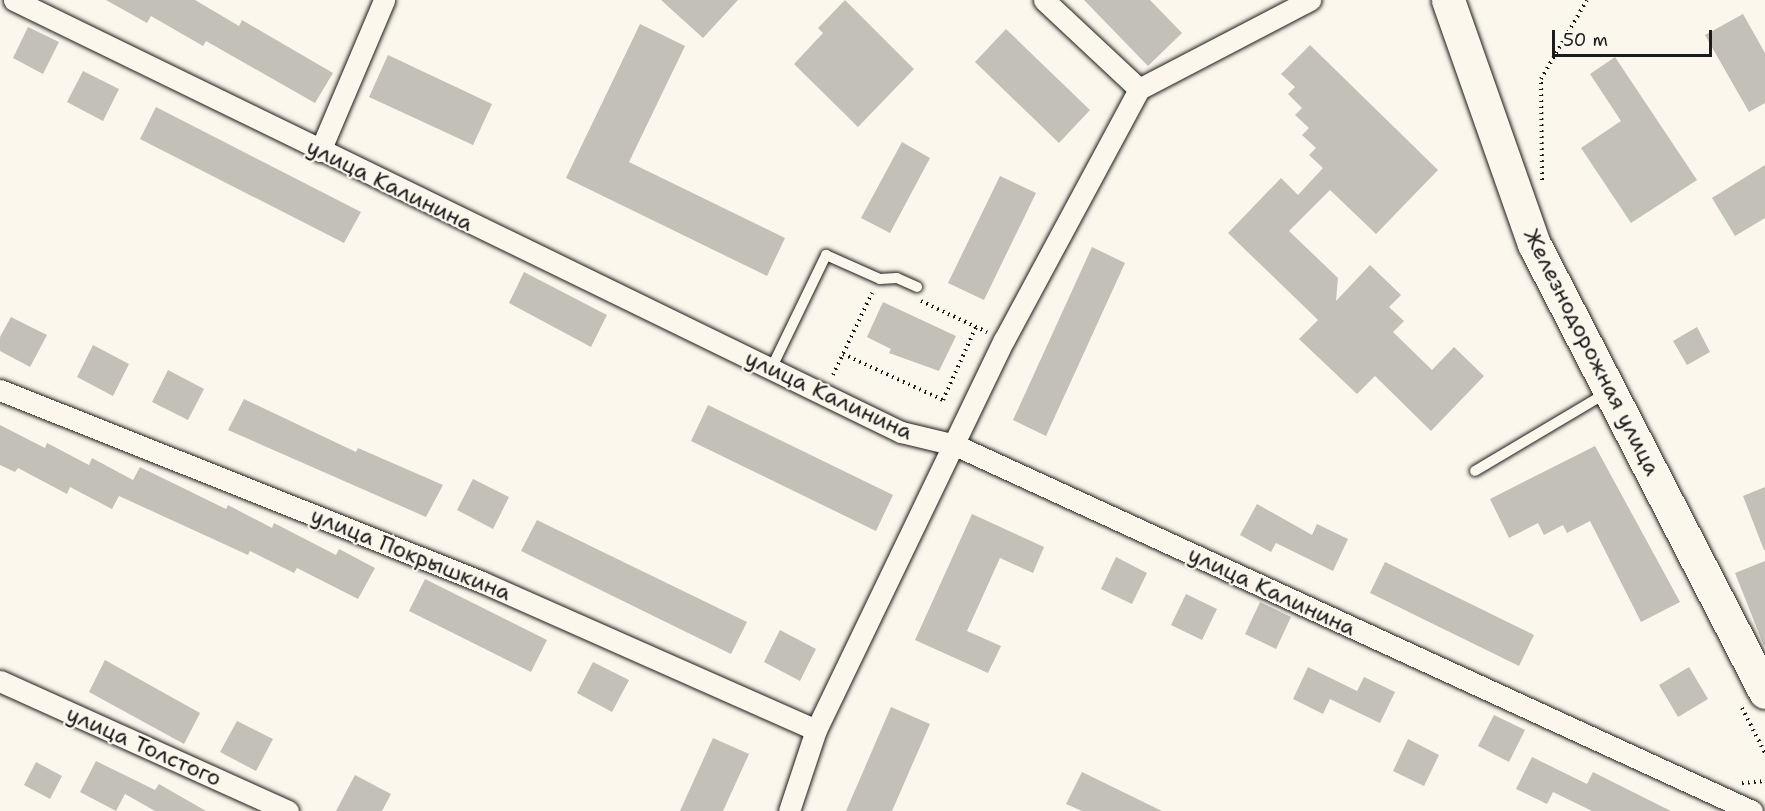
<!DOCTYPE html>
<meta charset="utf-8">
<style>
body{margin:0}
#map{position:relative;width:1765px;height:811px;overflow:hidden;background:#fbf7ec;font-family:"Shantell Sans",sans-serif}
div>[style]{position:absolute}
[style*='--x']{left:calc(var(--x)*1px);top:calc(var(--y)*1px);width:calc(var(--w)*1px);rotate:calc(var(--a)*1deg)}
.building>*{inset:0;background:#c3c0b8}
.path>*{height:4px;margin-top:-2px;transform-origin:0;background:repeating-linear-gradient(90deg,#1c1c1c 0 1.5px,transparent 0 6px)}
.roads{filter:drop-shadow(0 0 2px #1c1c1c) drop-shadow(0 0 2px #1c1c1c)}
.service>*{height:10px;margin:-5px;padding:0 5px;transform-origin:5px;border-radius:5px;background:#fbf7ec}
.minor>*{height:21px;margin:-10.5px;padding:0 10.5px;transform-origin:10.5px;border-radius:10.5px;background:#fbf7ec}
.primary>*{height:33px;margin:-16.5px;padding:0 16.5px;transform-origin:16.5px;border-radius:16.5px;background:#fbf7ec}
span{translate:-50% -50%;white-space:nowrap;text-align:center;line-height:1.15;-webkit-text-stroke:4.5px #fbf7ec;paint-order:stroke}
.street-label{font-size:22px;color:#1c1c1c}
.scale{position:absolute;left:1552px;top:30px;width:160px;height:27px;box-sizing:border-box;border:3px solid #1c1c1c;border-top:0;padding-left:8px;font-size:18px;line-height:21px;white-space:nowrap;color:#1c1c1c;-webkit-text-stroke:4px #fbf7ec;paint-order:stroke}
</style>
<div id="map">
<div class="building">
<i style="clip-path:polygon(106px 0,195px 0,239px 26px,242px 20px,333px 73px,315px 103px,206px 41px,203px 46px,151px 16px,147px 23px)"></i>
<i style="clip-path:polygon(661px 0,738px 0,703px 38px)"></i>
<i style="clip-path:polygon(845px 0,914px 69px,858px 127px,794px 64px,823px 33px,818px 28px)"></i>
<i style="clip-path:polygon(1084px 0,1150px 0,1182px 33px,1148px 66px)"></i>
<i style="clip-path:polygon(1743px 14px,1765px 53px,1765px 103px,1749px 112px,1705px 35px)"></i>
<i style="clip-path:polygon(640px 24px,685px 46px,629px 162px,785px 238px,767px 276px,566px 178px)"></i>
<i style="clip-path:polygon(28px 27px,59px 42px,43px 74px,13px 58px)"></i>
<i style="clip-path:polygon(1006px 29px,1090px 110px,1059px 143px,975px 62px)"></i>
<i style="clip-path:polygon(1310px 45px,1438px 170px,1376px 234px,1330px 190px,1289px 231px,1338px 278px,1336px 301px,1370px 265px,1401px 295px,1389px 307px,1404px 321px,1393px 332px,1432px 370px,1454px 347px,1484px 376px,1431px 431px,1375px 376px,1357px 394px,1299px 339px,1318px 320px,1228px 233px,1281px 178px,1298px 195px,1323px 168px,1309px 155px,1316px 148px,1302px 135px,1309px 128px,1295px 115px,1302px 108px,1288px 94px,1295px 87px,1281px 74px)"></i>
<i style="clip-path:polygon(388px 55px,492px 104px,473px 145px,369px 97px)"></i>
<i style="clip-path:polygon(1615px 57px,1697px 180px,1631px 223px,1581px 148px,1621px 121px,1590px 74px)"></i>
<i style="clip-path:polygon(83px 71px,119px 89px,103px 121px,67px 102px)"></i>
<i style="clip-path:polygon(156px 107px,361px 212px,344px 243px,140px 139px)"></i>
<i style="clip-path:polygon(902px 142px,930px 158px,890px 233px,861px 218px)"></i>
<i style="clip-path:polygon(1765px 165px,1765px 218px,1735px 236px,1712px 198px)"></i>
<i style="clip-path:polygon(1000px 176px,1036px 193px,984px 300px,948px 283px)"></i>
<i style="clip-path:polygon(1092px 247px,1125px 263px,1046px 436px,1013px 420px)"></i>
<i style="clip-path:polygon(524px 272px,607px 315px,591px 347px,509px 303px)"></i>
<i style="clip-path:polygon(883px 302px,956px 336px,939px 371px,889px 353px,891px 349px,867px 337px)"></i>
<i style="clip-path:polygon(11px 317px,47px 335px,30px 367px,0 351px,0 337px)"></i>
<i style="clip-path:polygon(1697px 327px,1710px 352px,1687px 365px,1673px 341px)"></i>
<i style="clip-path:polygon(93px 345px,129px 364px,113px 396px,77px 377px)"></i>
<i style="clip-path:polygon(168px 370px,204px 389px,188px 420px,152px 402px)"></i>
<i style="clip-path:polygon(244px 399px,356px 452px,358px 448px,443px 485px,426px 517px,228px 430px)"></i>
<i style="clip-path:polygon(708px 405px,893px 495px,876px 531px,691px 441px)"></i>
<i style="clip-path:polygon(0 425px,45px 448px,47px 443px,89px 465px,92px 458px,133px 480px,140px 467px,226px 509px,228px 505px,272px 528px,274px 523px,336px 555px,339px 549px,375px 568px,358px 599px,297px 568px,294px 573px,250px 551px,248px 555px,119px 496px,112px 509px,70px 487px,67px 494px,18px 468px,15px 472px,0 465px)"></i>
<i style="clip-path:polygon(1595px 446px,1680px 602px,1641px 622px,1590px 521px,1567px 533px,1563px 525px,1544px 535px,1538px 523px,1509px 538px,1490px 499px)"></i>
<i style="clip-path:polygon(473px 479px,509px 497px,493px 529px,457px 510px)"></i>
<i style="clip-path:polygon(1765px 487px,1765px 550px,1764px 550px,1743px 496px)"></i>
<i style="clip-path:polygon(1257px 504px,1312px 535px,1317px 524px,1348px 539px,1333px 571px,1276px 543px,1271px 552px,1240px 535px)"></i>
<i style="clip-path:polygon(972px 514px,1044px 547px,1033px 573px,1000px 558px,967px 631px,1001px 646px,988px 673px,915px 640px)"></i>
<i style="clip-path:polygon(537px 520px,747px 622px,731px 654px,521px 551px)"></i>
<i style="clip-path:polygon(1116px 557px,1147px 573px,1132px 604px,1101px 589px)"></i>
<i style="clip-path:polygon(1765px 561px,1765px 645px,1764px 646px,1735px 573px)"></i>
<i style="clip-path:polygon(1385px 562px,1534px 635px,1519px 666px,1370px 593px)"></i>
<i style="clip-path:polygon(425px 579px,547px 640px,531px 672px,409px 611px)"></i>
<i style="clip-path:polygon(1186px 594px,1217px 609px,1202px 640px,1171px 625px)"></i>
<i style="clip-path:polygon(1260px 602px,1291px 617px,1276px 649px,1245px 634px)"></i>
<i style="clip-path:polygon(780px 630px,816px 649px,800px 681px,764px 662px)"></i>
<i style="clip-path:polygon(105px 660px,200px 713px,184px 744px,89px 692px)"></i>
<i style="clip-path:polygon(593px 662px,629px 680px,612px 712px,577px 693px)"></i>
<i style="clip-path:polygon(1308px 667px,1357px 691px,1364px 677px,1395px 692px,1380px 723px,1330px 699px,1323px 714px,1293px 699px)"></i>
<i style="clip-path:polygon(1689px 667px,1708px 699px,1678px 717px,1659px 685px)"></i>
<i style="clip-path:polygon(891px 707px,930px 724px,892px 811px,846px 811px)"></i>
<i style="clip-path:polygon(1494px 715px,1525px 730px,1509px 762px,1478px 746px)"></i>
<i style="clip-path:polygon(237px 721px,273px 739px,256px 771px,220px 752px)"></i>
<i style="clip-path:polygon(713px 738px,749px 754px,723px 811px,680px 811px)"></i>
<i style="clip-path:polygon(1408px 739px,1439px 755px,1424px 786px,1393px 771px)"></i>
<i style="clip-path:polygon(1532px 757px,1587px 784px,1593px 772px,1671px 811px,1592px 811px,1553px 792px,1547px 804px,1516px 789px)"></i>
<i style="clip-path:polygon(96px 761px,155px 790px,159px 784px,206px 811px,155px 811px,125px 794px,116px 811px,80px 792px)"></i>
<i style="clip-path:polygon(36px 762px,62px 776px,50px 799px,24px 785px)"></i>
<i style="clip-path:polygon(1082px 772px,1162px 811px,1082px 811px,1066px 804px)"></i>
<i style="clip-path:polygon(355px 775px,391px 794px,382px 811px,336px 811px)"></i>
</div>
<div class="path">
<i style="--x:1542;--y:180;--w:101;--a:-90.6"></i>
<i style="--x:1541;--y:79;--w:91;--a:-59.8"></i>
<i style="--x:921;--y:301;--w:73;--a:25.2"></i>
<i style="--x:843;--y:354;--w:110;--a:24.7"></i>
<i style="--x:943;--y:400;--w:80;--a:-65.7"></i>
<i style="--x:833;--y:375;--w:91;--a:-64.6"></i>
<i style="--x:1742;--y:708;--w:51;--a:62.9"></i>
<i style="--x:1742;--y:783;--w:23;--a:-5"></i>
</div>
<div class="roads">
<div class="service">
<i style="--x:771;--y:369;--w:127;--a:-64.2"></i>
<i style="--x:826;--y:255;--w:59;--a:24"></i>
<i style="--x:880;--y:279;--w:17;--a:-3"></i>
<i style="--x:897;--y:278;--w:22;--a:24"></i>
<i style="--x:1475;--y:471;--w:155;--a:-30.7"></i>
</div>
<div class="minor">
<i style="--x:14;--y:0;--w:987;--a:25.97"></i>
<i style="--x:901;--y:432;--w:56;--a:13.5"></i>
<i style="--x:955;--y:445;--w:877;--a:24.67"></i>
<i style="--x:1044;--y:0;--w:130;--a:43.1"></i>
<i style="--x:320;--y:151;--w:164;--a:-67"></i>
<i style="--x:0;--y:390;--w:519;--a:21.72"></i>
<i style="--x:482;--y:582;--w:365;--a:23.9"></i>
<i style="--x:0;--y:681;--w:316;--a:24.3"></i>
<i style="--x:789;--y:811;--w:85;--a:-71.6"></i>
<i style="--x:816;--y:730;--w:433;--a:-64.3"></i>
<i style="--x:1004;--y:340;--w:285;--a:-61.7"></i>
<i style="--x:1139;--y:89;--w:193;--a:-27.5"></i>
</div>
<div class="primary">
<i style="--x:1448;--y:0;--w:259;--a:70.6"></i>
<i style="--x:1534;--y:244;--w:504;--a:62.72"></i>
</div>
</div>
<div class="street-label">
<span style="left:390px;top:185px;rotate:26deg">улица Калинина</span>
<span style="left:1592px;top:352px;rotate:63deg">Железнодорожная улица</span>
<span style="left:829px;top:395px;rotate:25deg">улица Калинина</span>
<span style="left:411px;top:554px;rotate:22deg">улица Покрышкина</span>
<span style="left:1272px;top:591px;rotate:25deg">улица Калинина</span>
<span style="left:144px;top:746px;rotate:24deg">улица Толстого</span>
</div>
<div class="scale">50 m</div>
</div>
